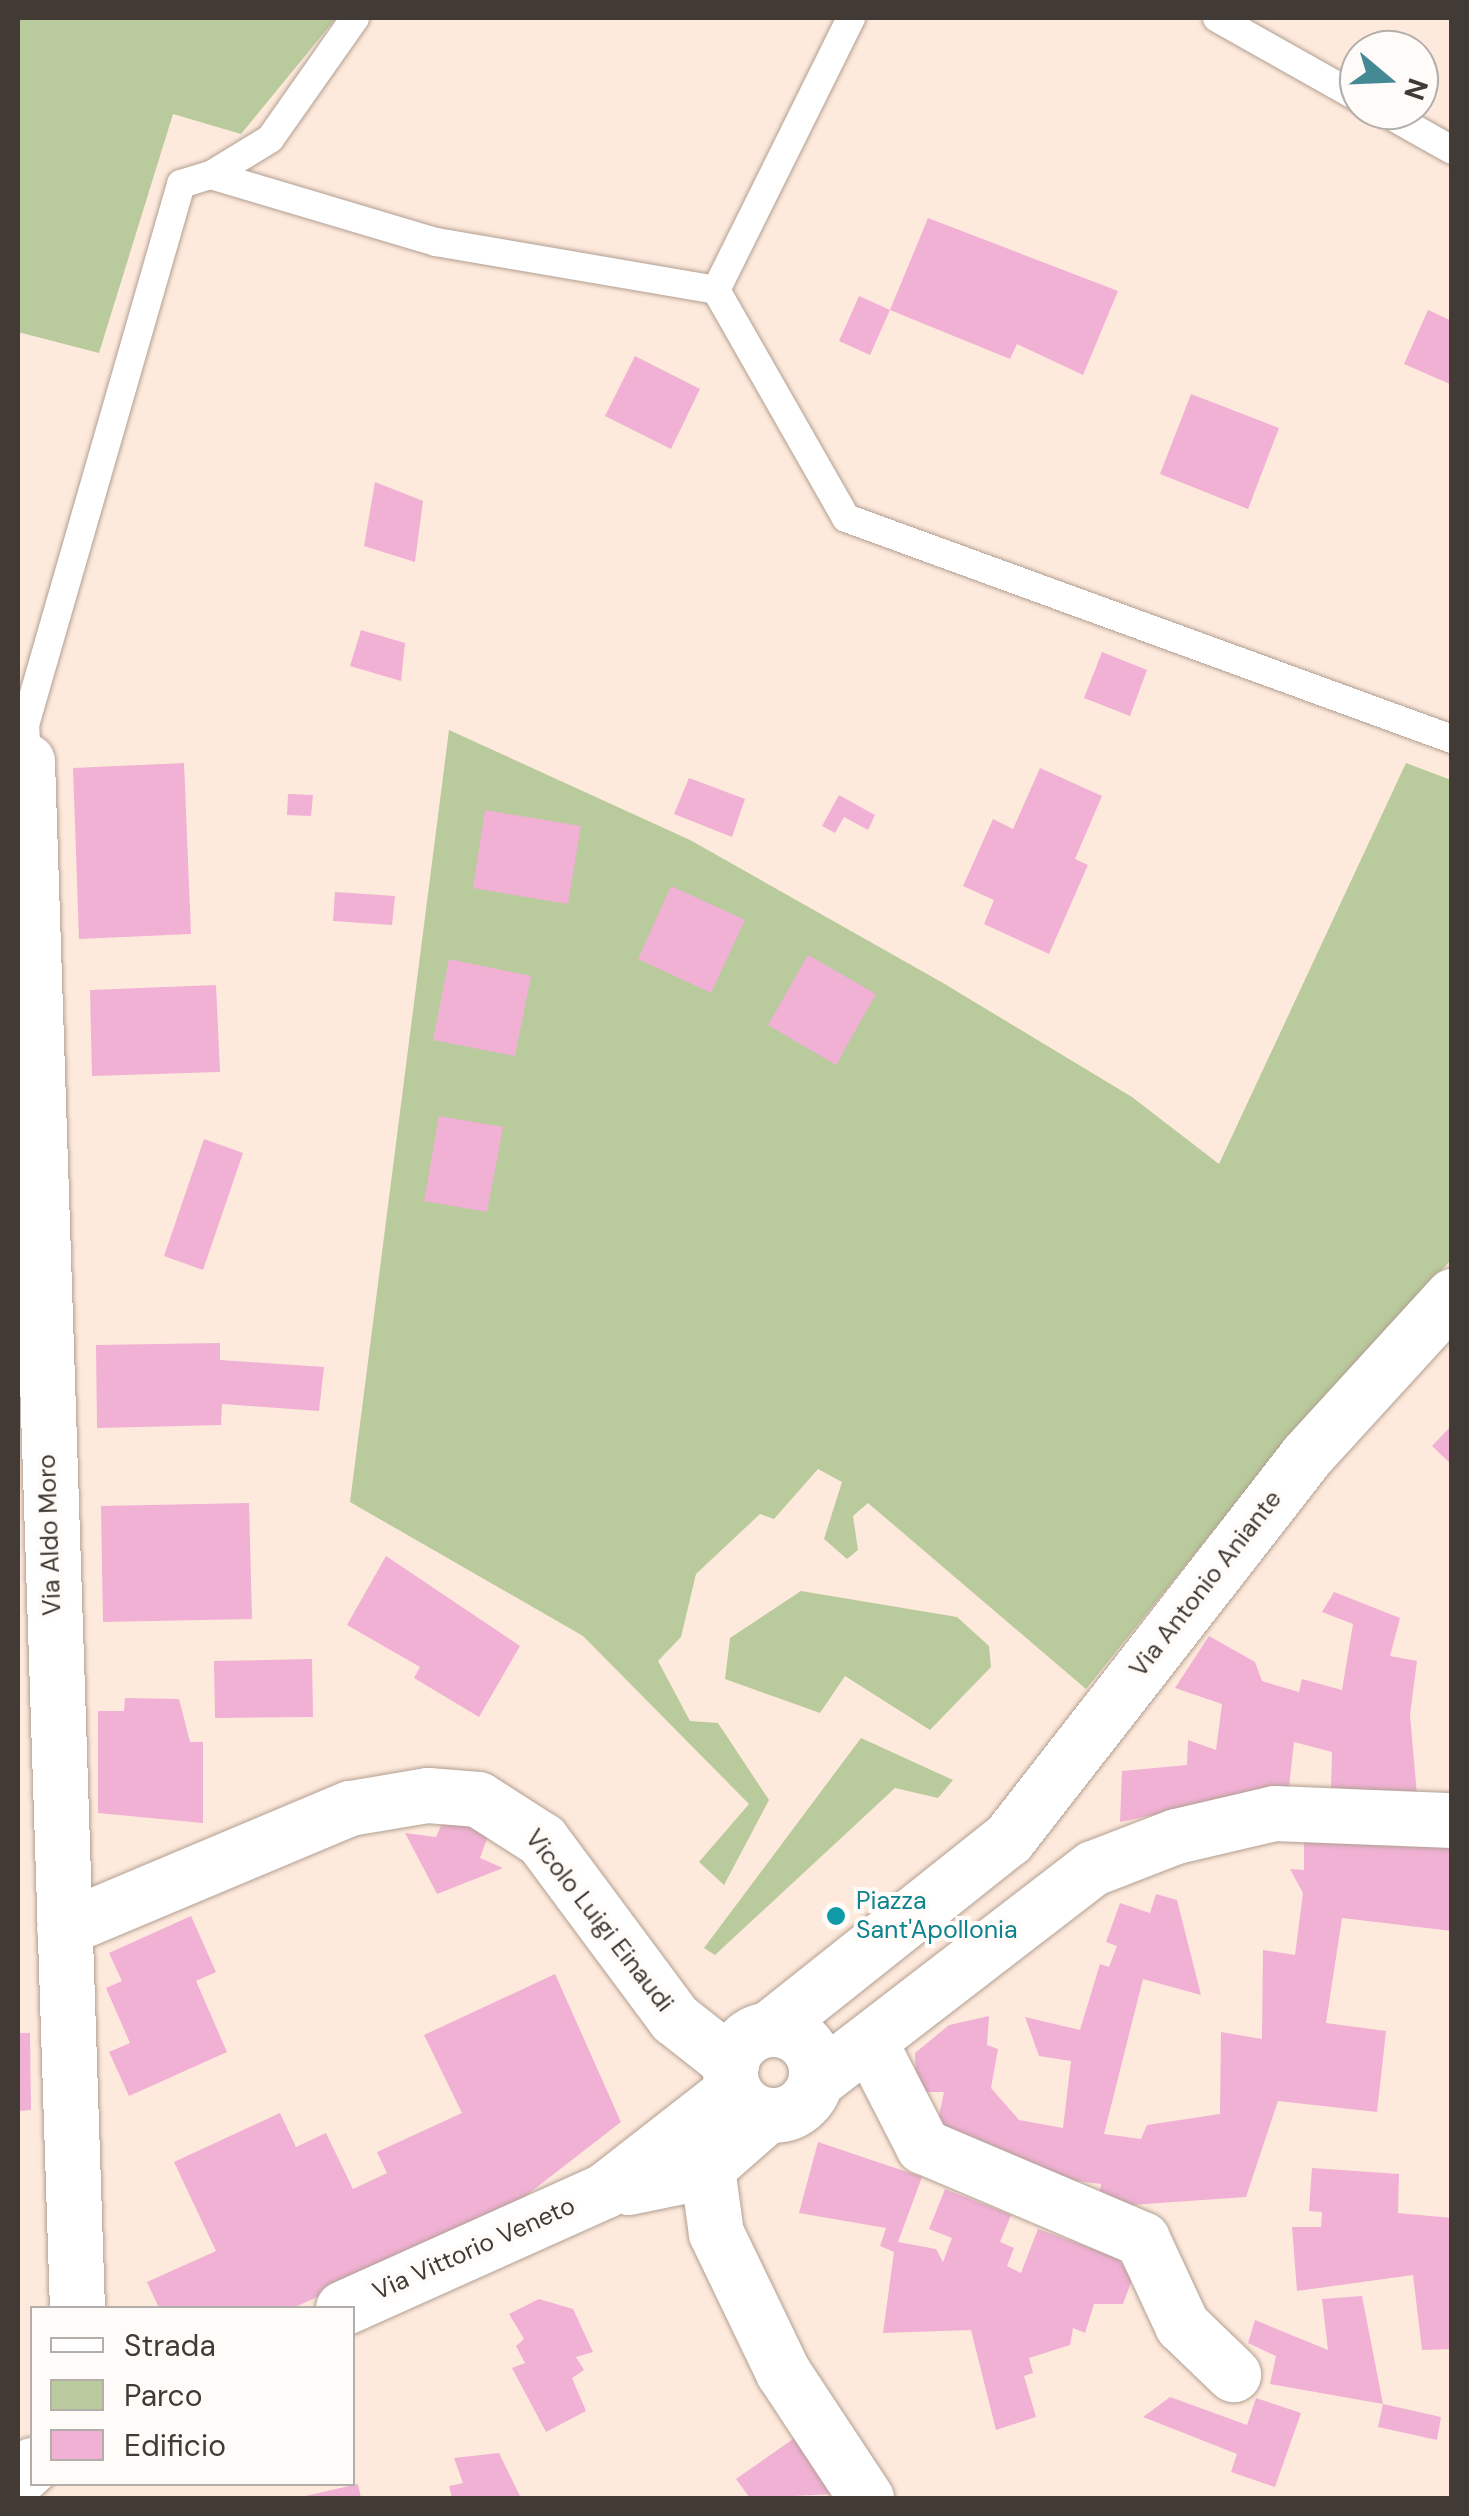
<!DOCTYPE html>
<style>
body{margin:0}
#map{position:relative;width:1469px;height:2516px;overflow:hidden;background:#feeadc;font-family:"DM Sans",sans-serif}
div>[style]{position:absolute}
[style*='--x']{left:calc(var(--x)*1px);top:calc(var(--y)*1px);width:calc(var(--w)*1px);rotate:calc(var(--a)*1deg)}
.green>*{inset:0;background:#b9ca9c}
.building>*{inset:0;background:#f0b1d4}
.roads{filter:drop-shadow(0 0 2px #b19f92) drop-shadow(0 0 2px #b19f92)}
.service>*{height:28px;margin:-14px;padding:0 14px;transform-origin:14px;border-radius:14px;background:#fff}
.minor>*{height:55px;margin:-27.5px;padding:0 27.5px;transform-origin:27.5px;border-radius:27.5px;background:#fff}
.tertiary>*{height:55px;margin:-27.5px;padding:0 27.5px;transform-origin:27.5px;border-radius:27.5px;background:#fff}
.tertiary>.ring{margin:-27.5px;padding:0;box-sizing:content-box;background:none;border:55px solid #fff;border-radius:50%}
.dots>*{width:28px;height:28px;translate:-50% -50%;box-sizing:border-box;border:5px solid #fffbf8;border-radius:50%}
span{translate:-50% -50%;white-space:nowrap;text-align:center;line-height:1.15;-webkit-text-stroke:8px #fffbf8;paint-order:stroke}
.street-label{font-size:25px;color:#423b35}
.culture-label{font-size:25px;color:#0d838f}
.left{translate:0 -50%;text-align:left}
.frame{position:absolute;inset:0;border:20px solid #423b35;pointer-events:none}
.legend{position:absolute;left:30px;top:2306px;width:325px;height:180px;box-sizing:border-box;background:#fffbf8;border:2px solid #b3aeaa;margin:0;padding:12px 18px;list-style:none;font-size:30px;color:#423b35}
.legend li{display:flex;align-items:center;gap:20px;height:50px}
.legend b{width:50px;border:2px solid #b3aeaa}
.north{position:absolute;left:1339px;top:30px;width:100px;height:100px;box-sizing:border-box;background:#fffbf8;border:2px solid #b3aeaa;border-radius:50%;rotate:109deg;font-size:28px;font-weight:700;line-height:40px;text-align:center;color:#423b35}
.north::after{content:'';display:block;margin:auto;width:35px;height:45px;background:#448a95;clip-path:polygon(50% 0,100% 100%,50% 72%,0 100%)}
</style>
<div id="map">
<div class="green">
<i style="clip-path:polygon(18px 18px,336px 18px,241px 134px,173px 114px,99px 353px,18px 332px)"></i>
<i style="clip-path:polygon(449px 730px,690px 840px,943px 983px,1132px 1097px,1219px 1164px,1406px 763px,1451px 780px,1451px 1260px,1301px 1422px,1086px 1689px,868px 1503px,853px 1516px,858px 1550px,847px 1559px,824px 1539px,842px 1482px,818px 1469px,774px 1519px,760px 1514px,696px 1574px,681px 1637px,658px 1661px,690px 1721px,718px 1723px,769px 1800px,724px 1885px,699px 1862px,749px 1804px,583px 1636px,350px 1502px)"></i>
<i style="clip-path:polygon(801px 1591px,957px 1617px,989px 1646px,991px 1667px,930px 1730px,845px 1676px,820px 1713px,725px 1679px,730px 1638px)"></i>
<i style="clip-path:polygon(861px 1738px,953px 1780px,938px 1798px,895px 1788px,715px 1955px,704px 1948px)"></i>
</div>
<div class="building">
<i style="clip-path:polygon(928px 218px,1118px 291px,1083px 375px,1017px 344px,1010px 359px,890px 310px)"></i>
<i style="clip-path:polygon(859px 296px,890px 310px,870px 355px,839px 341px)"></i>
<i style="clip-path:polygon(1428px 310px,1452px 321px,1452px 385px,1404px 364px)"></i>
<i style="clip-path:polygon(635px 356px,700px 389px,671px 449px,605px 416px)"></i>
<i style="clip-path:polygon(1191px 394px,1279px 428px,1248px 509px,1160px 474px)"></i>
<i style="clip-path:polygon(375px 482px,423px 501px,415px 562px,364px 546px)"></i>
<i style="clip-path:polygon(361px 630px,405px 643px,401px 681px,350px 666px)"></i>
<i style="clip-path:polygon(1102px 652px,1147px 670px,1130px 716px,1084px 698px)"></i>
<i style="clip-path:polygon(184px 763px,191px 934px,79px 939px,73px 768px)"></i>
<i style="clip-path:polygon(1040px 768px,1102px 796px,1075px 859px,1088px 865px,1049px 954px,984px 924px,994px 900px,963px 886px,993px 819px,1013px 829px)"></i>
<i style="clip-path:polygon(689px 778px,745px 799px,732px 837px,674px 814px)"></i>
<i style="clip-path:polygon(288px 794px,313px 795px,311px 816px,287px 815px)"></i>
<i style="clip-path:polygon(839px 795px,875px 815px,868px 830px,844px 817px,835px 833px,822px 826px)"></i>
<i style="clip-path:polygon(485px 810px,581px 826px,568px 904px,473px 888px)"></i>
<i style="clip-path:polygon(671px 886px,745px 920px,711px 993px,638px 959px)"></i>
<i style="clip-path:polygon(335px 892px,395px 896px,392px 925px,333px 921px)"></i>
<i style="clip-path:polygon(808px 955px,876px 994px,836px 1065px,768px 1025px)"></i>
<i style="clip-path:polygon(449px 959px,531px 976px,515px 1056px,433px 1040px)"></i>
<i style="clip-path:polygon(216px 985px,220px 1072px,92px 1076px,90px 990px)"></i>
<i style="clip-path:polygon(439px 1116px,503px 1127px,487px 1212px,424px 1201px)"></i>
<i style="clip-path:polygon(204px 1139px,243px 1153px,203px 1270px,164px 1256px)"></i>
<i style="clip-path:polygon(220px 1343px,220px 1360px,324px 1367px,319px 1411px,222px 1404px,221px 1425px,97px 1428px,96px 1345px)"></i>
<i style="clip-path:polygon(1452px 1425px,1452px 1465px,1432px 1446px)"></i>
<i style="clip-path:polygon(249px 1503px,252px 1619px,103px 1622px,101px 1506px)"></i>
<i style="clip-path:polygon(386px 1556px,520px 1646px,479px 1717px,414px 1678px,420px 1667px,347px 1625px)"></i>
<i style="clip-path:polygon(1334px 1592px,1400px 1618px,1390px 1656px,1417px 1661px,1410px 1715px,1417px 1795px,1331px 1788px,1332px 1752px,1294px 1742px,1289px 1787px,1120px 1822px,1122px 1771px,1187px 1765px,1188px 1740px,1216px 1750px,1222px 1704px,1175px 1688px,1209px 1636px,1255px 1662px,1262px 1681px,1299px 1692px,1302px 1679px,1342px 1690px,1353px 1624px,1322px 1612px)"></i>
<i style="clip-path:polygon(312px 1659px,313px 1717px,215px 1718px,214px 1661px)"></i>
<i style="clip-path:polygon(125px 1698px,179px 1699px,190px 1742px,203px 1742px,203px 1823px,98px 1813px,98px 1711px,124px 1711px)"></i>
<i style="clip-path:polygon(444px 1819px,489px 1833px,480px 1858px,503px 1868px,437px 1894px,405px 1833px,436px 1837px)"></i>
<i style="clip-path:polygon(1304px 1833px,1452px 1845px,1452px 1931px,1342px 1918px,1326px 2023px,1386px 2031px,1377px 2112px,1278px 2101px,1246px 2197px,1117px 2206px,1098px 2205px,1101px 2184px,1014px 2173px,935px 2135px,944px 2092px,916px 2092px,915px 2053px,949px 2025px,989px 2016px,987px 2045px,998px 2049px,991px 2088px,1019px 2120px,1063px 2128px,1071px 2061px,1039px 2056px,1025px 2017px,1080px 2030px,1100px 1964px,1109px 1967px,1117px 1946px,1106px 1942px,1120px 1903px,1150px 1913px,1156px 1894px,1177px 1900px,1201px 1995px,1143px 1979px,1104px 2134px,1141px 2139px,1147px 2125px,1220px 2114px,1221px 2032px,1262px 2039px,1263px 1950px,1295px 1955px,1303px 1893px,1290px 1869px,1304px 1870px)"></i>
<i style="clip-path:polygon(191px 1916px,216px 1972px,196px 1981px,227px 2052px,129px 2096px,109px 2052px,130px 2043px,106px 1988px,122px 1981px,109px 1953px)"></i>
<i style="clip-path:polygon(555px 1974px,621px 2122px,506px 2211px,293px 2308px,159px 2308px,147px 2282px,216px 2251px,174px 2162px,280px 2113px,296px 2147px,326px 2133px,353px 2189px,387px 2173px,377px 2152px,462px 2113px,424px 2035px)"></i>
<i style="clip-path:polygon(18px 2033px,30px 2033px,31px 2110px,18px 2111px)"></i>
<i style="clip-path:polygon(818px 2142px,922px 2177px,898px 2242px,936px 2249px,943px 2262px,952px 2238px,929px 2229px,945px 2189px,1011px 2215px,1000px 2242px,1014px 2248px,1007px 2266px,1021px 2273px,1038px 2229px,1118px 2258px,1132px 2280px,1123px 2304px,1094px 2304px,1085px 2333px,1073px 2328px,1070px 2345px,1029px 2358px,1033px 2373px,1024px 2376px,1036px 2417px,996px 2430px,971px 2330px,883px 2333px,894px 2252px,880px 2246px,886px 2228px,799px 2213px)"></i>
<i style="clip-path:polygon(1312px 2168px,1399px 2174px,1398px 2213px,1452px 2218px,1452px 2349px,1422px 2350px,1413px 2275px,1297px 2291px,1292px 2227px,1321px 2227px,1322px 2212px,1309px 2211px)"></i>
<i style="clip-path:polygon(1362px 2296px,1383px 2404px,1270px 2384px,1276px 2356px,1248px 2343px,1255px 2320px,1328px 2350px,1322px 2299px)"></i>
<i style="clip-path:polygon(539px 2299px,573px 2309px,593px 2352px,576px 2357px,584px 2370px,572px 2378px,586px 2411px,546px 2432px,512px 2368px,525px 2363px,516px 2346px,524px 2339px,509px 2314px)"></i>
<i style="clip-path:polygon(1170px 2397px,1247px 2425px,1256px 2398px,1301px 2413px,1275px 2487px,1231px 2472px,1237px 2454px,1143px 2417px)"></i>
<i style="clip-path:polygon(1383px 2404px,1441px 2417px,1437px 2440px,1378px 2427px)"></i>
<i style="clip-path:polygon(796px 2437px,835px 2494px,750px 2498px,736px 2479px)"></i>
<i style="clip-path:polygon(499px 2453px,521px 2498px,452px 2498px,449px 2486px,463px 2483px,454px 2458px)"></i>
<i style="clip-path:polygon(358px 2484px,361px 2498px,302px 2498px,301px 2497px)"></i>
</div>
<div class="roads">
<div class="service">
<i style="--x:1217;--y:18;--w:163;--a:29.4"></i>
<i style="--x:1381;--y:110;--w:81;--a:29.4"></i>
<i style="--x:211;--y:175;--w:69;--a:-31.4"></i>
<i style="--x:270;--y:139;--w:148;--a:-54.9"></i>
<i style="--x:716;--y:290;--w:262;--a:60.3"></i>
<i style="--x:846;--y:518;--w:645;--a:20.04"></i>
<i style="--x:27;--y:761;--w:36;--a:-93"></i>
<i style="--x:25;--y:725;--w:563;--a:-73.91"></i>
<i style="--x:181;--y:184;--w:31;--a:-17"></i>
<i style="--x:211;--y:175;--w:235;--a:16.6"></i>
<i style="--x:436;--y:242;--w:284;--a:9.7"></i>
<i style="--x:716;--y:290;--w:304;--a:-63.6"></i>
</div>
<div class="minor">
<i style="--x:27;--y:761;--w:1548;--a:88.15"></i>
<i style="--x:64;--y:1928;--w:310;--a:-22.8"></i>
<i style="--x:350;--y:1808;--w:79;--a:-9.5"></i>
<i style="--x:428;--y:1795;--w:50;--a:4.6"></i>
<i style="--x:478;--y:1799;--w:76;--a:32.6"></i>
<i style="--x:542;--y:1840;--w:222;--a:53.4"></i>
<i style="--x:674;--y:2018;--w:73;--a:38.3"></i>
<i style="--x:870;--y:2043;--w:116;--a:62.8"></i>
<i style="--x:923;--y:2146;--w:238;--a:23"></i>
<i style="--x:1142;--y:2239;--w:95;--a:65.1"></i>
<i style="--x:1182;--y:2325;--w:71;--a:43.9"></i>
<i style="--x:701;--y:2124;--w:110;--a:82.2"></i>
<i style="--x:716;--y:2233;--w:154;--a:64.3"></i>
<i style="--x:783;--y:2372;--w:151;--a:56.6"></i>
</div>
<div class="tertiary">
<i style="--x:770;--y:2028;--w:304;--a:-38.5"></i>
<i style="--x:1008;--y:1839;--w:485;--a:-52.1"></i>
<i style="--x:1306;--y:1456;--w:217;--a:-47.6"></i>
<i class="ring" style="left:730px;top:2029px;width:31px;height:31px"></i>
<i style="--x:816;--y:2081;--w:349;--a:-37.6"></i>
<i style="--x:1093;--y:1868;--w:89;--a:-21.1"></i>
<i style="--x:1176;--y:1836;--w:101;--a:-13.2"></i>
<i style="--x:1274;--y:1813;--w:178;--a:2.3"></i>
<i style="--x:628;--y:2187;--w:76;--a:-11.5"></i>
<i style="--x:702;--y:2172;--w:86;--a:-41.2"></i>
<i style="--x:343;--y:2308;--w:287;--a:-24.2"></i>
<i style="--x:605;--y:2190;--w:162;--a:-38"></i>
<i style="--x:18;--y:2478;--w:19;--a:-43"></i>
</div>
</div>
<div class="dots">
<i style="left:836px;top:1916px;background:#0f9aa8"></i>
</div>
<div class="street-label">
<span style="left:50px;top:1535px;rotate:-92deg">Via Aldo Moro</span>
<span style="left:1206px;top:1584px;rotate:-52deg">Via Antonio Aniante</span>
<span style="left:599px;top:1921px;rotate:52deg">Vicolo Luigi Einaudi</span>
<span style="left:474px;top:2249px;rotate:-24deg">Via Vittorio Veneto</span>
</div>
<div class="culture-label">
<span class="left" style="left:856px;top:1916px">Piazza<br>Sant'Apollonia</span>
</div>
<div class="frame"></div>
<ul class="legend">
<li><b style="height:12px;background:#fff"></b>Strada</li>
<li><b style="height:28px;background:#b9ca9c"></b>Parco</li>
<li><b style="height:28px;background:#f0b1d4"></b>Edificio</li>
</ul>
<div class="north">N</div>
</div>
